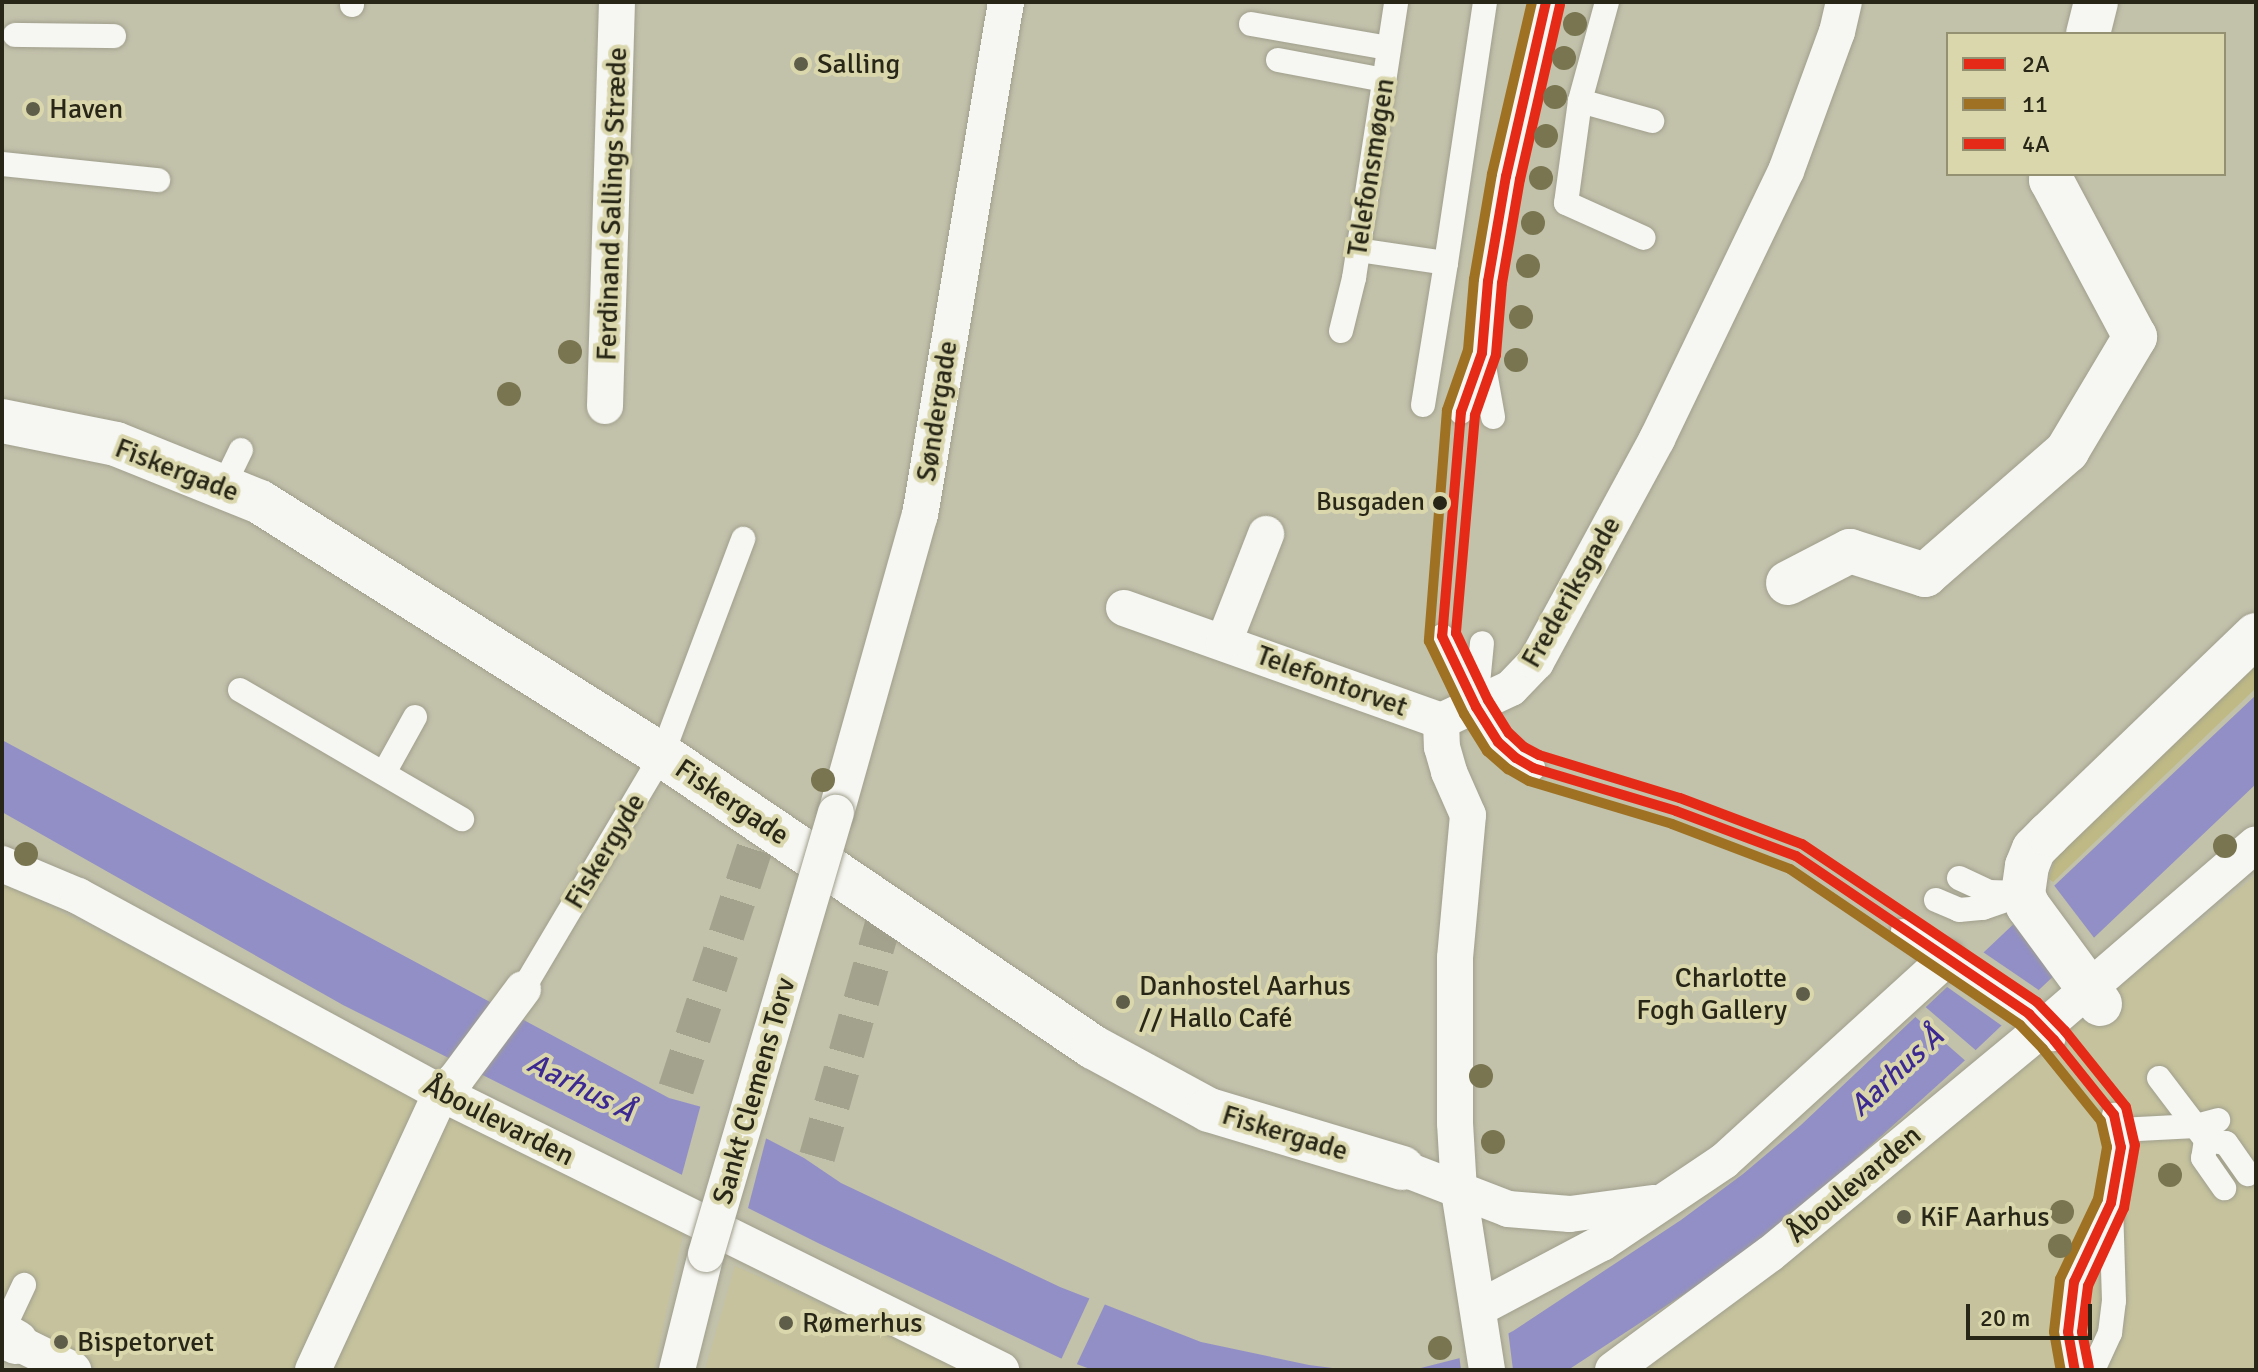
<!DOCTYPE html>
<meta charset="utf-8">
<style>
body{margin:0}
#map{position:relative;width:2258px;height:1372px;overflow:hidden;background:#c2c1aa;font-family:Signika,sans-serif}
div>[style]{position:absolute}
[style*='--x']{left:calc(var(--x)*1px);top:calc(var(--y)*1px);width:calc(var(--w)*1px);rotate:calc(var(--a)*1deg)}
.built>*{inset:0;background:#c5c29d}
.green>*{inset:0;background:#beb985}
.water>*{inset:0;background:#928fc7}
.pier>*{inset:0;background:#c2c1aa}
.pedestrian-tunnel>*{height:36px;margin-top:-18px;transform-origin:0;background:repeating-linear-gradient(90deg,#a3a28d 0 36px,transparent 0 54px)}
.roads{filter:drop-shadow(0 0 2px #a09f8d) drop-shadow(0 0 2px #a09f8d)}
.service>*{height:24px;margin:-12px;padding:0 12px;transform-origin:12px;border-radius:12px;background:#f6f6f2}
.pedestrian>*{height:36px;margin:-18px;padding:0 18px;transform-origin:18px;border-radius:18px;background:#f6f6f2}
.minor>*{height:44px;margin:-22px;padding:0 22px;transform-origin:22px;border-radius:22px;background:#f6f6f2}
.bridges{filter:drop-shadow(0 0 2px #a09f8d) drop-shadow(0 0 2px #a09f8d)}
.pedestrian-bridge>*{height:36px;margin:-18px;padding:0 18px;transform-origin:18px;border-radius:18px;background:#f6f6f2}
.bus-1>*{height:10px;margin:-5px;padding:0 5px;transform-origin:5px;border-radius:5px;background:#e52b18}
.bus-2>*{height:10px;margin:-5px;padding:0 5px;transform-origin:5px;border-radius:5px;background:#9e7123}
.bus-3>*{height:10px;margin:-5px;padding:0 5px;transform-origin:5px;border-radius:5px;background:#e52b18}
.trees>*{width:24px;height:24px;margin:-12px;border-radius:50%;background:#787550}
.dots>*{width:22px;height:22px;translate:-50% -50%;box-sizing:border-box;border:4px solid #dad7ad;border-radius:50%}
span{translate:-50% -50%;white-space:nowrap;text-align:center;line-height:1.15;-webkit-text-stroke:8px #dad7ad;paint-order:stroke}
.bus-label{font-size:26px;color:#282717}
.right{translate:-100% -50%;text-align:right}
.poi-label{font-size:28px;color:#282717}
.left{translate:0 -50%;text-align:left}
.street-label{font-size:28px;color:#282717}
.water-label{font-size:30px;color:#3c2992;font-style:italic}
.frame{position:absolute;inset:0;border:4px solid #282717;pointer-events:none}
.legend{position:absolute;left:1946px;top:32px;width:280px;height:144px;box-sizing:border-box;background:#dad7ad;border:2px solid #939171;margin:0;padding:10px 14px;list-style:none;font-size:24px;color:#282717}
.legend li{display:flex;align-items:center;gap:16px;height:40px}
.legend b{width:40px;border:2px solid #939171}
.scale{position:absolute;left:1966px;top:1304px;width:126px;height:36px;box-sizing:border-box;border:4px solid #282717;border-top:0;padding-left:10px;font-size:24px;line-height:28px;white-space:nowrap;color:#282717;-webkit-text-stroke:6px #dad7ad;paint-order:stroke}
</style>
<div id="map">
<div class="built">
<i style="clip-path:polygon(2256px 875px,2256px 1370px,1628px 1370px,2039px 1053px)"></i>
<i style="clip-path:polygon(2px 882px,684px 1228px,654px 1370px,101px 1370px,2px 1328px)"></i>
<i style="clip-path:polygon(735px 1266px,970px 1370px,705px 1370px)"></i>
</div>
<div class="green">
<i style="clip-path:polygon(2256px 664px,2256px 688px,2053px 882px,2049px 879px,2055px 858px)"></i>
</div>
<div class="water">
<i style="clip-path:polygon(2256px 695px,2256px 784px,1961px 1064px,1826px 1186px,1724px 1268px,1568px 1370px,1413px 1370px,1460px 1358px,1513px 1331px,1681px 1220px,1743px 1174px,1801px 1125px)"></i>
<i style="clip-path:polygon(2px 740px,669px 1098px,709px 1109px,804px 1158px,841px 1183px,1060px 1287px,1201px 1342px,1309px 1365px,1348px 1370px,1093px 1370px,1060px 1358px,820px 1244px,343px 1005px,2px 812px)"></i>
</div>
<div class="pier">
<i style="clip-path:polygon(2053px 884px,2098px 943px,2057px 981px,2011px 921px)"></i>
<i style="clip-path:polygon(1980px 950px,2043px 993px,2005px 1028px,1943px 984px)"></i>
<i style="clip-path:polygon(1922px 1004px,1979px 1053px,1968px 1063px,1912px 1014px)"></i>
<i style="clip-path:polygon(701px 1104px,767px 1135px,747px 1212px,681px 1178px)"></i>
<i style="clip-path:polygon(1091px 1295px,1106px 1302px,1075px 1368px,1060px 1362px)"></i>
<i style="clip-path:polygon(1508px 1330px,1513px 1370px,1461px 1370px,1459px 1354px)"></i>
</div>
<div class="pedestrian-tunnel">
<i style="--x:676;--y:1089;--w:280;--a:-71.9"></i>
<i style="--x:817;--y:1157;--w:261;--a:-74.2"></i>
</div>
<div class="roads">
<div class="service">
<i style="--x:352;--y:2;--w:3;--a:90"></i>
<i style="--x:1607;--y:2;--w:103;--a:105.3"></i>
<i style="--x:1580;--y:101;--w:75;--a:15.5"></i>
<i style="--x:1251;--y:24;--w:140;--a:9.9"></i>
<i style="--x:15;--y:35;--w:99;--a:0.6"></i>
<i style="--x:1278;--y:60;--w:108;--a:10.7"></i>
<i style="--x:1580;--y:101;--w:103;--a:97.8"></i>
<i style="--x:1566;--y:203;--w:85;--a:24.2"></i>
<i style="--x:2;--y:164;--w:157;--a:5.9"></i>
<i style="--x:1358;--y:250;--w:89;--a:8.4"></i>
<i style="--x:1446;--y:263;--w:264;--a:-81.5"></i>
<i style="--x:1341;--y:331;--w:55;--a:-76.2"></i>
<i style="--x:1354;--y:278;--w:279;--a:-81.3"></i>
<i style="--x:1482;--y:355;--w:63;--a:79.9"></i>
<i style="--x:1423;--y:405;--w:144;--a:-80.8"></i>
<i style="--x:1461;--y:412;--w:63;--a:-70.4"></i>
<i style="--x:1482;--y:353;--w:72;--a:-85.2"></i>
<i style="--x:1488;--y:281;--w:107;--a:-80.3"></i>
<i style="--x:1506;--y:176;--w:179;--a:-77.1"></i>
<i style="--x:223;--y:487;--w:41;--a:-64.1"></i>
<i style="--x:1442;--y:636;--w:79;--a:64.4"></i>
<i style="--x:1476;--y:707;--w:41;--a:57.8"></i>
<i style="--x:1498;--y:742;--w:44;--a:36.6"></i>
<i style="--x:240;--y:690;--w:257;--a:30.2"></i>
<i style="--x:1476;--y:704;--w:61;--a:-84.4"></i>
<i style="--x:384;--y:773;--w:64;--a:-61"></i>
<i style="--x:1959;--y:878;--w:33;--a:25"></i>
<i style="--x:1989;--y:892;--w:24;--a:2"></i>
<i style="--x:1936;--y:900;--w:25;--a:23"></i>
<i style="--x:1959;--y:910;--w:24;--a:-5"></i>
<i style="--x:1983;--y:908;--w:42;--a:-19.3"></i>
<i style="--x:1903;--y:931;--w:151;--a:33.4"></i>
<i style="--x:2029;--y:1014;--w:35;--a:46"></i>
<i style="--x:523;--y:989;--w:272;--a:-59.3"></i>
<i style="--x:662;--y:755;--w:231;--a:-69.4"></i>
<i style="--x:2159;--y:1078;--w:78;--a:52.8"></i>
<i style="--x:2206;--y:1140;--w:20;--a:9"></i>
<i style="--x:2226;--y:1143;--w:38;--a:55"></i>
<i style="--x:2119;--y:1130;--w:77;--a:-3"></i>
<i style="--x:2196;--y:1126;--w:23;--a:-15"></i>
<i style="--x:2206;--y:1140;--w:18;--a:99"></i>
<i style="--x:2203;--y:1158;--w:37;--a:55"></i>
<i style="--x:2;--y:1332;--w:52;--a:-64.9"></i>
<i style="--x:2075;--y:1370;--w:39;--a:-100"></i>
<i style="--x:2068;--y:1332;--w:50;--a:-83.2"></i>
<i style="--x:2074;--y:1282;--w:87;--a:-64.9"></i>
<i style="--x:2111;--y:1203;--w:38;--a:-76"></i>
<i style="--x:2120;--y:1166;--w:19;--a:-87"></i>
<i style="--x:2121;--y:1147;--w:33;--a:-102"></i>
<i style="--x:2093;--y:1370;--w:41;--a:-65.3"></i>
<i style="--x:2110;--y:1333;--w:32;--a:-83"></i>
<i style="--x:2114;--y:1301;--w:95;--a:-91.8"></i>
</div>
<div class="pedestrian">
<i style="--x:605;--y:406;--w:404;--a:-88.3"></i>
<i style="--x:1124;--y:608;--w:337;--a:19.6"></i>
<i style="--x:1224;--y:642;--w:116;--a:-68.7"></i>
<i style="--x:1441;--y:721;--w:77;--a:-25.2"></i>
<i style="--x:1511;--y:688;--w:36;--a:-46"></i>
<i style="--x:1536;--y:662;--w:254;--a:-61.5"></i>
<i style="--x:1657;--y:439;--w:297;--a:-64.3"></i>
<i style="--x:1786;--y:171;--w:148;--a:-69.9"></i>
<i style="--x:1837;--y:32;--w:31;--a:-77"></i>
<i style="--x:1441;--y:721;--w:26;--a:88"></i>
<i style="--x:1442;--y:747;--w:26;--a:74"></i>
<i style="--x:1449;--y:772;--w:47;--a:66.2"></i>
<i style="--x:1468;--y:815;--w:144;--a:95.2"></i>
<i style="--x:1455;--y:958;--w:165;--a:90"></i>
<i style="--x:1455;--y:1123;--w:68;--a:86.6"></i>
<i style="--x:1459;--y:1191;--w:181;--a:81.1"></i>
<i style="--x:836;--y:813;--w:310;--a:-74.3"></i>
<i style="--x:920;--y:515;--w:520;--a:-80.48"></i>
<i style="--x:2;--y:864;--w:82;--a:22.8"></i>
<i style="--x:78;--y:896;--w:413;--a:28.5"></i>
<i style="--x:441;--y:1093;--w:625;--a:26.32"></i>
<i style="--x:1402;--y:1168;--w:114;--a:21.1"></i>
<i style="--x:1508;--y:1209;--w:62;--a:4.6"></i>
<i style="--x:1570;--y:1214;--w:85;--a:-7.5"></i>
<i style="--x:1479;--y:1308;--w:139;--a:-27.9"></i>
<i style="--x:1602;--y:1243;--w:147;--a:-33.9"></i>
<i style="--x:1724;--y:1161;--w:302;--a:-42.3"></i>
<i style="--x:16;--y:1342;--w:64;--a:26.2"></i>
<i style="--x:313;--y:1370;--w:305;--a:-65.2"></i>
<i style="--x:441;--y:1093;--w:21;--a:-43"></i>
<i style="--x:456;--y:1079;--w:112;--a:-53.3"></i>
<i style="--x:677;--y:1370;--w:120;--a:-76"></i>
<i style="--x:1613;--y:1370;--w:195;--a:-36.5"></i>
<i style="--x:1770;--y:1254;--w:354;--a:-39.6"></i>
<i style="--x:2043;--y:1028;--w:281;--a:-40.8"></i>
</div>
<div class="minor">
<i style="--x:2088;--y:34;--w:33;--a:-76"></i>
<i style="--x:2;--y:421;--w:116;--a:11.4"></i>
<i style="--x:116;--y:444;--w:155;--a:21.9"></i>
<i style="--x:260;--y:502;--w:475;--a:32.2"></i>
<i style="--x:662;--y:755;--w:521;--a:34.12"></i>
<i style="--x:1093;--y:1047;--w:132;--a:28.5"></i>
<i style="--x:1209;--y:1110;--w:202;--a:16.7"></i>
<i style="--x:1788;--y:583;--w:70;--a:-27.3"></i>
<i style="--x:1850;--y:551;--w:79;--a:17.7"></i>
<i style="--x:1925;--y:575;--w:189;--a:-41.1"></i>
<i style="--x:2067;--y:451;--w:133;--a:-59.2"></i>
<i style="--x:2135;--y:337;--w:178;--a:-118.1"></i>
<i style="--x:2051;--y:180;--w:6;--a:-81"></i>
<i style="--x:2100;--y:1004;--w:122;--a:-126.3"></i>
<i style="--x:2028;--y:906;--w:13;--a:-113"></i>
<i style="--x:2023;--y:894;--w:28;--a:-82"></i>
<i style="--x:2027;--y:866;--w:18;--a:-68"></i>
<i style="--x:2034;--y:849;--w:21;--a:-45"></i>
<i style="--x:2049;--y:834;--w:287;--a:-43.9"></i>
<i style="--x:2;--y:1334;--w:16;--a:30"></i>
</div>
</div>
<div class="bridges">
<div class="pedestrian-bridge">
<i style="--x:706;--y:1254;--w:460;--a:-73.6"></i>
</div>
</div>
<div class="bus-1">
<i style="--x:1546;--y:2;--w:179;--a:102.9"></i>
<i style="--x:1506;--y:176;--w:107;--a:99.7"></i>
<i style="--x:1488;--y:281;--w:72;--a:94.8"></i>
<i style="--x:1482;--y:353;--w:63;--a:109.6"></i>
<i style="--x:1461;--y:412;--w:225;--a:94.8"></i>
<i style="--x:1442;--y:636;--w:79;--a:64.4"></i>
<i style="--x:1476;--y:707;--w:41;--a:57.8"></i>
<i style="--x:1498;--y:742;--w:24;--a:42"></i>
<i style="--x:1516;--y:758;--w:20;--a:30"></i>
<i style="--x:1533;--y:768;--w:149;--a:16.7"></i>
<i style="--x:1676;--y:811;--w:128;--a:20.6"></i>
<i style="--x:1796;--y:856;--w:282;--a:34.1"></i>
<i style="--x:2029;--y:1014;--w:36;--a:46"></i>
<i style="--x:2054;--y:1040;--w:96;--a:51.3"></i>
<i style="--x:2114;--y:1115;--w:33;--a:78"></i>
<i style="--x:2121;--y:1147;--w:57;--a:100.1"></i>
<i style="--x:2111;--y:1203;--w:87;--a:115.1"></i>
<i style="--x:2074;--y:1282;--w:50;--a:96.8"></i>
<i style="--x:2068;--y:1332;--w:39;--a:80"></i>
</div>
<div class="bus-2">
<i style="--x:1532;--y:2;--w:177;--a:103.1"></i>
<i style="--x:1492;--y:174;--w:107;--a:99.7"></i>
<i style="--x:1474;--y:279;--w:71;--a:94.8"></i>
<i style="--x:1468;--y:350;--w:64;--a:109.3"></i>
<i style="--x:1447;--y:410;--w:232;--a:94.5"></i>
<i style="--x:1429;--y:641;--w:81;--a:64.4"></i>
<i style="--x:1464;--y:714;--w:44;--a:58.1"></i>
<i style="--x:1487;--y:751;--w:28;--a:41"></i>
<i style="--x:1508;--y:769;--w:24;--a:30"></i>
<i style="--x:1529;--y:781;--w:149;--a:16.7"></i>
<i style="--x:1672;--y:824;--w:126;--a:20.9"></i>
<i style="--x:1790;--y:869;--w:278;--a:34.1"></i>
<i style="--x:2020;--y:1025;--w:33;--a:46"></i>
<i style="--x:2043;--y:1049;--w:92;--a:51.1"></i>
<i style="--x:2101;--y:1121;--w:27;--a:77"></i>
<i style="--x:2107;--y:1147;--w:53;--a:99.8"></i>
<i style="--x:2098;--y:1199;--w:89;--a:115.4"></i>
<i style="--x:2060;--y:1279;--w:53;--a:96.5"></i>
<i style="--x:2054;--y:1332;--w:39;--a:80"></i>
</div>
<div class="bus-3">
<i style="--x:1560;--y:5;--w:179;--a:102.9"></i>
<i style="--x:1520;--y:179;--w:106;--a:99.8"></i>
<i style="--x:1502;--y:283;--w:72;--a:94.8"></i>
<i style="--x:1496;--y:355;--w:64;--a:109.3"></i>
<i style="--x:1475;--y:415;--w:219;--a:95"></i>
<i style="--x:1456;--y:633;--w:74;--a:64.5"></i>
<i style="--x:1488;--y:700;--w:39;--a:58"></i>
<i style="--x:1509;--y:733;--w:21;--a:43"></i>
<i style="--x:1524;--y:747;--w:17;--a:28"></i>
<i style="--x:1539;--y:755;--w:147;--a:17"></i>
<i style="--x:1680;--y:798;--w:130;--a:20.7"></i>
<i style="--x:1802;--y:844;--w:283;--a:33.9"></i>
<i style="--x:2037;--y:1002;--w:40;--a:46"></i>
<i style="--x:2065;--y:1031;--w:97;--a:51.2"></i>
<i style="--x:2126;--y:1107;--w:39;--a:77"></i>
<i style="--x:2135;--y:1145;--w:64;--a:99.9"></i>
<i style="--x:2124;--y:1208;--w:86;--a:114.8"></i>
<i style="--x:2088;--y:1286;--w:46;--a:97.4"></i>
<i style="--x:2082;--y:1332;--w:36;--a:79"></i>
</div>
<div class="trees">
<i style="left:1575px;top:24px"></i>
<i style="left:1564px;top:58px"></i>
<i style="left:1555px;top:97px"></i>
<i style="left:1546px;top:136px"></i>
<i style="left:1541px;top:178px"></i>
<i style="left:1533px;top:223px"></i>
<i style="left:1528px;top:266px"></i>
<i style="left:1521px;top:317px"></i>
<i style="left:570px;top:352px"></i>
<i style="left:1516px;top:360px"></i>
<i style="left:509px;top:394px"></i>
<i style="left:823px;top:780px"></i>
<i style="left:2225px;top:846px"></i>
<i style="left:26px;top:854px"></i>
<i style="left:1481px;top:1076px"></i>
<i style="left:1493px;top:1142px"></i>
<i style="left:2170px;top:1175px"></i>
<i style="left:2062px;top:1212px"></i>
<i style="left:2060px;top:1246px"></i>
<i style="left:1440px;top:1348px"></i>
</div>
<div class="dots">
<i style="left:801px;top:64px;background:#5e5d4a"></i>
<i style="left:33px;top:109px;background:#5e5d4a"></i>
<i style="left:1440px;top:503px;background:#282717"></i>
<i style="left:1803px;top:994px;background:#5e5d4a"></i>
<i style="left:1123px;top:1002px;background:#5e5d4a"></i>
<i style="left:1904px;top:1217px;background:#5e5d4a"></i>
<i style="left:786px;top:1323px;background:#5e5d4a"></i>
<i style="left:61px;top:1342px;background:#5e5d4a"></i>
</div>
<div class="bus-label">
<span class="right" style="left:1425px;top:503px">Busgaden</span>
</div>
<div class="poi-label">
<span class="left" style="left:817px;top:64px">Salling</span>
<span class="left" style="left:49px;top:109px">Haven</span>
<span class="right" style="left:1787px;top:994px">Charlotte<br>Fogh Gallery</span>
<span class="left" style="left:1139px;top:1002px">Danhostel Aarhus<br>// Hallo Café</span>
<span class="left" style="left:1920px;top:1217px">KiF Aarhus</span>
<span class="left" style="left:802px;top:1323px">Rømerhus</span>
<span class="left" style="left:77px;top:1342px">Bispetorvet</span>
</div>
<div class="street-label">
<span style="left:1371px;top:167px;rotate:-81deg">Telefonsmøgen</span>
<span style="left:612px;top:204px;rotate:-88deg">Ferdinand Sallings Stræde</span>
<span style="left:937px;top:411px;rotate:-81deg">Søndergade</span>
<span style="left:177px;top:470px;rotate:21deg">Fiskergade</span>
<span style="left:1571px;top:592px;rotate:-60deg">Frederiksgade</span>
<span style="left:1332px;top:681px;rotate:20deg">Telefontorvet</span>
<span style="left:732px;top:802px;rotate:34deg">Fiskergade</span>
<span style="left:605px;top:851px;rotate:-59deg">Fiskergyde</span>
<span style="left:754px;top:1091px;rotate:-74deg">Sankt Clemens Torv</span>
<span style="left:499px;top:1121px;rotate:27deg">Åboulevarden</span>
<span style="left:1285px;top:1133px;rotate:17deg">Fiskergade</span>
<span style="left:1854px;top:1184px;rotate:-40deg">Åboulevarden</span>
</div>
<div class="water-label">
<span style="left:1897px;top:1072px;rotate:-43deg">Aarhus Å</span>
<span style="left:581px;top:1088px;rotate:27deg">Aarhus Å</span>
</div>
<div class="frame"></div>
<ul class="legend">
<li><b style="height:10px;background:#e52b18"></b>2A</li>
<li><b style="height:10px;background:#9e7123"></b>11</li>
<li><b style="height:10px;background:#e52b18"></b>4A</li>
</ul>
<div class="scale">20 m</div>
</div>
